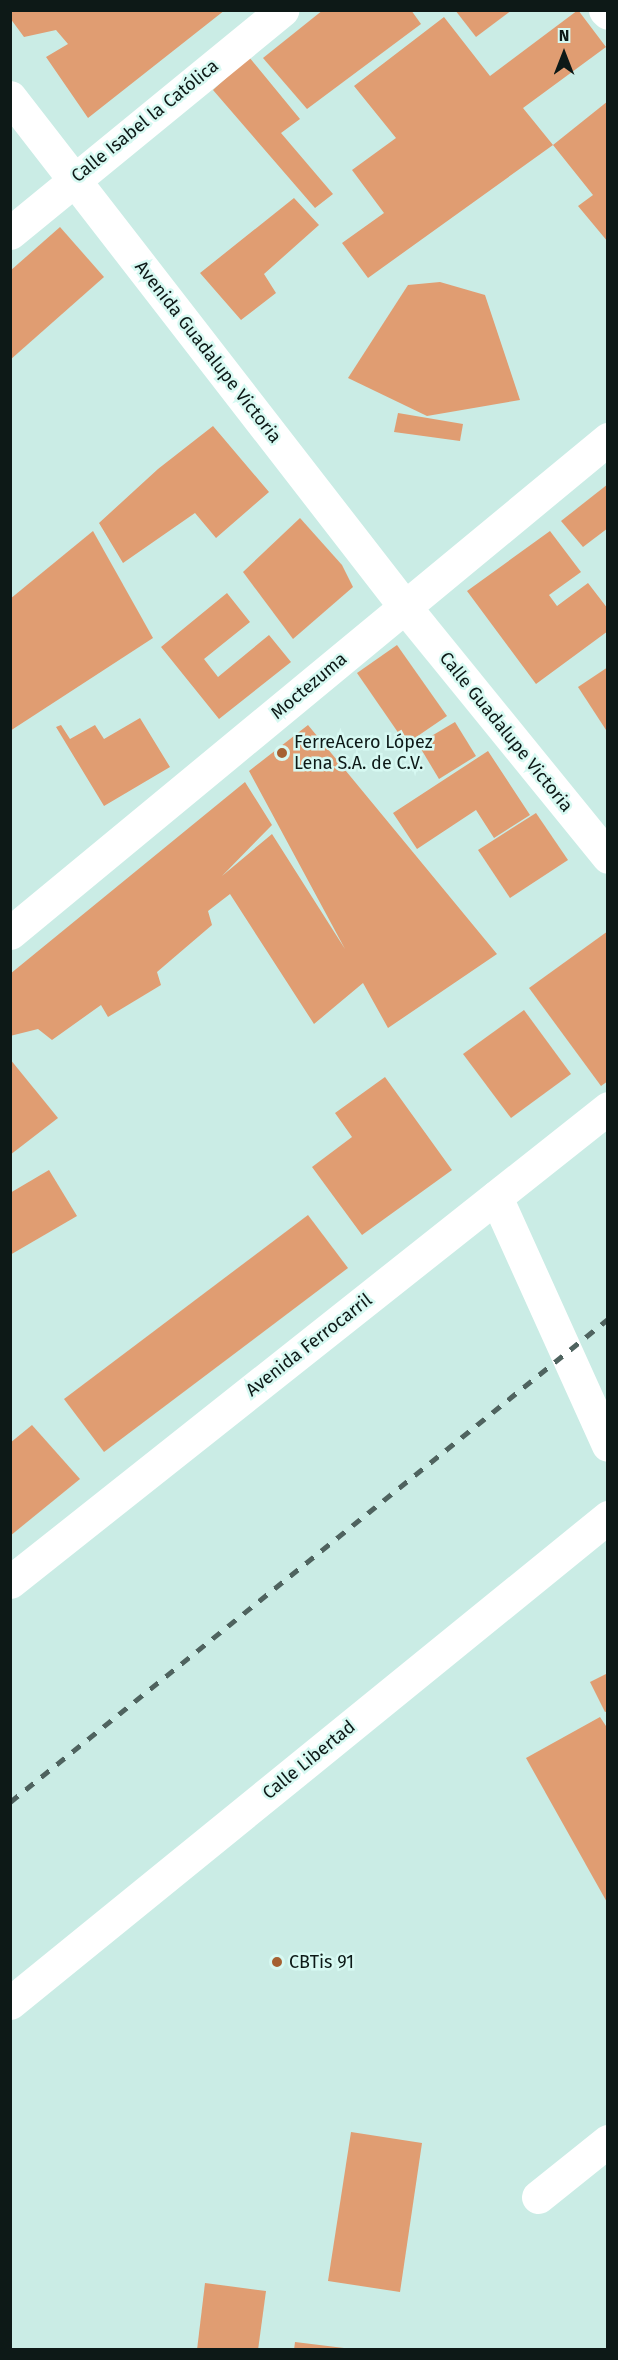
<!DOCTYPE html>
<meta charset="utf-8">
<style>
body{margin:0}
#map{position:relative;width:618px;height:2360px;overflow:hidden;background:#caece5;font-family:"Fira Sans",sans-serif}
div>[style]{position:absolute}
[style*='--x']{left:calc(var(--x)*1px);top:calc(var(--y)*1px);width:calc(var(--w)*1px);rotate:calc(var(--a)*1deg)}
.building>*{inset:0;background:#e09d72}
.minor>*{height:33px;margin:-16.5px;padding:0 16.5px;transform-origin:16.5px;border-radius:16.5px;background:#fff}
.major>*{height:33px;margin:-16.5px;padding:0 16.5px;transform-origin:16.5px;border-radius:16.5px;background:#fff}
.rail>*{height:4.5px;margin-top:-2.25px;transform-origin:0;background:repeating-linear-gradient(90deg,#4f635f 0 10px,transparent 0 20px)}
.dots>*{width:16px;height:16px;translate:-50% -50%;box-sizing:border-box;border:3px solid #d7f9f2;border-radius:50%}
span{translate:-50% -50%;white-space:nowrap;text-align:center;line-height:1.15;-webkit-text-stroke:5px #d7f9f2;paint-order:stroke}
.street-label{font-size:18px;color:#0d1917}
.poi-label{font-size:18px;color:#0d1917}
.left{translate:0 -50%;text-align:left}
.frame{position:absolute;inset:0;border:12px solid #0d1917;pointer-events:none}
.north{position:absolute;left:534px;top:24px;width:60px;height:60px;-webkit-text-stroke:4px #d7f9f2;paint-order:stroke;rotate:0deg;font-size:16px;font-weight:700;line-height:24px;text-align:center;color:#0d1917}
.north::after{content:'';display:block;margin:auto;width:21px;height:27px;background:#0d1917;clip-path:polygon(50% 0,100% 100%,50% 72%,0 100%)}
</style>
<div id="map">
<div class="building">
<i style="clip-path:polygon(10px 10px,225px 10px,88px 118px,46px 57px,68px 44px,56px 30px,24px 37px,10px 18px)"></i>
<i style="clip-path:polygon(323px 10px,411px 10px,421px 24px,307px 109px,263px 58px)"></i>
<i style="clip-path:polygon(455px 10px,512px 10px,476px 37px)"></i>
<i style="clip-path:polygon(578px 10px,606px 47px,523px 108px,553px 145px,368px 278px,342px 243px,384px 213px,352px 170px,396px 138px,354px 86px,444px 17px,490px 76px)"></i>
<i style="clip-path:polygon(249px 57px,300px 119px,281px 133px,333px 194px,315px 208px,213px 90px)"></i>
<i style="clip-path:polygon(608px 101px,608px 242px,578px 206px,593px 195px,553px 145px)"></i>
<i style="clip-path:polygon(294px 198px,319px 225px,264px 274px,276px 293px,241px 320px,200px 273px)"></i>
<i style="clip-path:polygon(60px 227px,104px 277px,10px 360px,10px 271px)"></i>
<i style="clip-path:polygon(440px 282px,485px 295px,520px 400px,427px 416px,348px 378px,408px 285px)"></i>
<i style="clip-path:polygon(398px 413px,463px 424px,460px 441px,394px 432px)"></i>
<i style="clip-path:polygon(213px 426px,269px 492px,216px 538px,195px 513px,123px 563px,99px 523px,158px 469px)"></i>
<i style="clip-path:polygon(608px 484px,608px 528px,583px 547px,561px 521px)"></i>
<i style="clip-path:polygon(300px 518px,342px 565px,353px 587px,293px 639px,243px 572px)"></i>
<i style="clip-path:polygon(93px 531px,153px 638px,10px 731px,10px 599px)"></i>
<i style="clip-path:polygon(550px 531px,581px 572px,549px 595px,557px 606px,588px 583px,608px 609px,608px 631px,536px 684px,467px 591px)"></i>
<i style="clip-path:polygon(227px 593px,250px 622px,204px 659px,218px 677px,269px 635px,291px 662px,219px 719px,161px 647px)"></i>
<i style="clip-path:polygon(397px 645px,447px 716px,406px 744px,357px 673px)"></i>
<i style="clip-path:polygon(608px 667px,608px 733px,578px 687px)"></i>
<i style="clip-path:polygon(140px 718px,170px 767px,104px 806px,56px 727px,61px 725px,70px 739px,95px 725px,104px 739px)"></i>
<i style="clip-path:polygon(455px 722px,476px 756px,439px 779px,418px 744px)"></i>
<i style="clip-path:polygon(308px 725px,497px 954px,388px 1028px,363px 983px,314px 1024px,230px 894px,208px 911px,212px 925px,157px 972px,161px 985px,108px 1017px,101px 1005px,52px 1040px,38px 1029px,10px 1036px,10px 974px,245px 782px,272px 825px,222px 876px,272px 834px,345px 949px,249px 771px)"></i>
<i style="clip-path:polygon(488px 751px,530px 815px,494px 838px,476px 810px,417px 849px,393px 813px)"></i>
<i style="clip-path:polygon(536px 813px,568px 860px,510px 898px,478px 850px)"></i>
<i style="clip-path:polygon(608px 931px,608px 1081px,601px 1086px,529px 988px)"></i>
<i style="clip-path:polygon(524px 1010px,571px 1074px,511px 1118px,463px 1054px)"></i>
<i style="clip-path:polygon(10px 1059px,58px 1118px,10px 1155px)"></i>
<i style="clip-path:polygon(385px 1077px,452px 1170px,362px 1235px,312px 1167px,352px 1137px,335px 1113px)"></i>
<i style="clip-path:polygon(49px 1170px,77px 1216px,10px 1255px,10px 1193px)"></i>
<i style="clip-path:polygon(308px 1215px,348px 1268px,104px 1452px,64px 1399px)"></i>
<i style="clip-path:polygon(32px 1425px,80px 1479px,10px 1536px,10px 1443px)"></i>
<i style="clip-path:polygon(608px 1673px,608px 1711px,605px 1712px,590px 1682px)"></i>
<i style="clip-path:polygon(600px 1717px,608px 1729px,608px 1904px,526px 1758px)"></i>
<i style="clip-path:polygon(351px 2132px,422px 2143px,400px 2292px,328px 2281px)"></i>
<i style="clip-path:polygon(205px 2283px,266px 2291px,258px 2350px,197px 2350px)"></i>
<i style="clip-path:polygon(295px 2342px,344px 2348px,343px 2350px,294px 2350px)"></i>
</div>
<div class="minor">
<i style="--x:605;--y:10;--w:4;--a:45"></i>
<i style="--x:10;--y:97;--w:645;--a:52.24"></i>
<i style="--x:405;--y:607;--w:322;--a:50.9"></i>
<i style="--x:10;--y:233;--w:352;--a:-39.3"></i>
<i style="--x:10;--y:933;--w:776;--a:-39.56"></i>
<i style="--x:496;--y:1197;--w:272;--a:65.7"></i>
<i style="--x:10;--y:2003;--w:771;--a:-39.1"></i>
<i style="--x:538;--y:2197;--w:90;--a:-38.7"></i>
</div>
<div class="major">
<i style="--x:10;--y:1582;--w:763;--a:-38.4"></i>
</div>
<div class="rail">
<i style="--x:10;--y:1802;--w:769;--a:-38.93"></i>
</div>
<div class="dots">
<i style="left:282px;top:753px;background:#a56132"></i>
<i style="left:277px;top:1962px;background:#a56132"></i>
</div>
<div class="street-label">
<span style="left:145px;top:121px;rotate:-39deg">Calle Isabel la Católica</span>
<span style="left:208px;top:352px;rotate:52deg">Avenida Guadalupe Victoria</span>
<span style="left:309px;top:686px;rotate:-40deg">Moctezuma</span>
<span style="left:506px;top:732px;rotate:51deg">Calle Guadalupe Victoria</span>
<span style="left:309px;top:1345px;rotate:-38deg">Avenida Ferrocarril</span>
<span style="left:309px;top:1760px;rotate:-39deg">Calle Libertad</span>
</div>
<div class="poi-label">
<span class="left" style="left:294px;top:753px">FerreAcero López<br>Lena S.A. de C.V.</span>
<span class="left" style="left:289px;top:1962px">CBTis 91</span>
</div>
<div class="frame"></div>
<div class="north">N</div>
</div>
